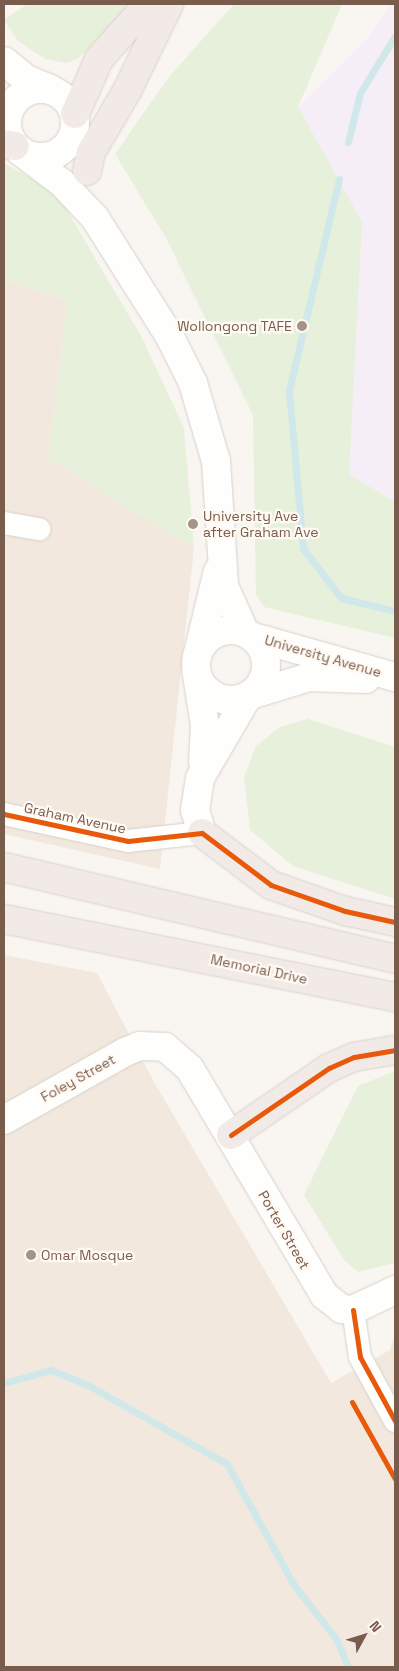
<!DOCTYPE html>
<style>
body{margin:0}
#map{position:relative;width:399px;height:1671px;overflow:hidden;background:#f9f5f0;font-family:"Space Grotesk",sans-serif}
div>[style]{position:absolute}
[style*='--x']{left:calc(var(--x)*1px);top:calc(var(--y)*1px);width:calc(var(--w)*1px);rotate:calc(var(--a)*1deg)}
.residential>*{inset:0;background:#f2e8de}
.education>*{inset:0;background:#f6eef6}
.green>*{inset:0;background:#e7f0db}
.stream>*{height:7px;margin:-3.5px;padding:0 3.5px;transform-origin:3.5px;border-radius:3.5px;background:#d0e8ea}
.roads{filter:drop-shadow(0 0 1px #d7d1cb) drop-shadow(0 0 1px #d7d1cb)}
.street>*{height:22px;margin:-11px;padding:0 11px;transform-origin:11px;border-radius:11px;background:#fefefd}
.secondary>*{height:28px;margin:-14px;padding:0 14px;transform-origin:14px;border-radius:14px;background:#fefefd}
.secondary>.ring{margin:-14px;padding:0;box-sizing:content-box;background:none;border:28px solid #fefefd;border-radius:50%}
.highway>*{height:28px;margin:-14px;padding:0 14px;transform-origin:14px;border-radius:14px;background:#f2eae7}
.cycleway>*{height:5px;margin:-2.5px;padding:0 2.5px;transform-origin:2.5px;border-radius:2.5px;background:#e8590c}
.dots>*{width:14px;height:14px;translate:-50% -50%;box-sizing:border-box;border:2px solid #fffaf3;border-radius:50%}
span{translate:-50% -50%;white-space:nowrap;text-align:center;line-height:1.15;-webkit-text-stroke:4.5px #fffaf3;paint-order:stroke}
.poi-label{font-size:14px;color:#7a5c4d}
.right{translate:-100% -50%;text-align:right}
.left{translate:0 -50%;text-align:left}
.street-label{font-size:14px;color:#7a5c4d}
.frame{position:absolute;inset:0;border:5px solid #7a5c4d;pointer-events:none}
.north{position:absolute;left:339px;top:1611px;width:50px;height:50px;-webkit-text-stroke:4px #fffaf3;paint-order:stroke;rotate:51deg;font-size:14px;font-weight:700;line-height:20px;text-align:center;color:#7a5c4d}
.north::after{content:'';display:block;margin:auto;width:18px;height:22px;background:#7a5c4d;clip-path:polygon(50% 0,100% 100%,50% 72%,0 100%)}
</style>
<div id="map">
<div class="residential">
<i style="clip-path:polygon(4px 280px,68px 300px,48px 458px,194px 548px,160px 869px,4px 834px)"></i>
<i style="clip-path:polygon(4px 955px,97px 973px,154px 1082px,331px 1383px,390px 1350px,395px 1334px,395px 1667px,4px 1667px)"></i>
</div>
<div class="education">
<i style="clip-path:polygon(390px 4px,395px 4px,395px 502px,253px 415px,166px 238px,368px 38px)"></i>
</div>
<div class="green">
<i style="clip-path:polygon(27px 4px,130px 4px,79px 58px,67px 63px,45px 59px,18px 41px,4px 20px)"></i>
<i style="clip-path:polygon(234px 4px,342px 4px,298px 107px,362px 222px,349px 474px,395px 502px,395px 638px,264px 607px,256px 594px,253px 415px,166px 238px,115px 154px,168px 78px)"></i>
<i style="clip-path:polygon(4px 163px,57px 193px,142px 338px,184px 428px,194px 548px,48px 458px,68px 300px,4px 280px)"></i>
<i style="clip-path:polygon(308px 719px,395px 747px,395px 899px,293px 866px,250px 830px,244px 777px,256px 746px,280px 727px)"></i>
<i style="clip-path:polygon(395px 1071px,395px 1263px,358px 1272px,345px 1261px,304px 1195px,358px 1086px)"></i>
</div>
<div class="stream">
<i style="--x:348;--y:142;--w:50;--a:-76.2"></i>
<i style="--x:360;--y:93;--w:67;--a:-58.4"></i>
<i style="--x:339;--y:179;--w:218;--a:103.3"></i>
<i style="--x:289;--y:391;--w:158;--a:84.9"></i>
<i style="--x:303;--y:548;--w:63;--a:52.8"></i>
<i style="--x:341;--y:598;--w:56;--a:13.5"></i>
<i style="--x:4;--y:1383;--w:49;--a:-15.5"></i>
<i style="--x:51;--y:1370;--w:40;--a:22"></i>
<i style="--x:88;--y:1385;--w:160;--a:29.6"></i>
<i style="--x:227;--y:1464;--w:138;--a:61"></i>
<i style="--x:294;--y:1585;--w:70;--a:52"></i>
<i style="--x:337;--y:1640;--w:29;--a:68"></i>
</div>
<div class="roads">
<div class="street">
<i style="--x:4;--y:523;--w:36;--a:10"></i>
<i style="--x:4;--y:814;--w:127;--a:12.3"></i>
<i style="--x:128;--y:841;--w:74;--a:-6.2"></i>
<i style="--x:353;--y:1310;--w:48;--a:81.5"></i>
<i style="--x:360;--y:1357;--w:73;--a:61.3"></i>
</div>
<div class="secondary">
<i style="--x:4;--y:61;--w:28;--a:39"></i>
<i style="--x:26;--y:79;--w:27;--a:22"></i>
<i class="ring" style="left:7px;top:89px;width:40px;height:40px"></i>
<i style="--x:20;--y:151;--w:53;--a:37.3"></i>
<i style="--x:62;--y:183;--w:48;--a:46.7"></i>
<i style="--x:95;--y:218;--w:138;--a:57.7"></i>
<i style="--x:169;--y:335;--w:54;--a:63.4"></i>
<i style="--x:193;--y:383;--w:81;--a:73.6"></i>
<i style="--x:216;--y:461;--w:125;--a:86.3"></i>
<i style="--x:224;--y:586;--w:51;--a:65.9"></i>
<i class="ring" style="left:196px;top:630px;width:42px;height:42px"></i>
<i style="--x:250;--y:636;--w:151;--a:15.8"></i>
<i style="--x:198;--y:653;--w:84;--a:-76.3"></i>
<i style="--x:197;--y:675;--w:51;--a:80.9"></i>
<i style="--x:205;--y:725;--w:37;--a:93"></i>
<i style="--x:251;--y:695;--w:61;--a:-17.2"></i>
<i style="--x:309;--y:677;--w:57;--a:2"></i>
<i style="--x:202;--y:833;--w:24;--a:-107"></i>
<i style="--x:195;--y:810;--w:32;--a:-81"></i>
<i style="--x:200;--y:778;--w:95;--a:-59.7"></i>
<i style="--x:4;--y:1120;--w:139;--a:-29.3"></i>
<i style="--x:125;--y:1052;--w:16;--a:-22"></i>
<i style="--x:140;--y:1046;--w:25;--a:2"></i>
<i style="--x:165;--y:1047;--w:33;--a:41"></i>
<i style="--x:190;--y:1069;--w:263;--a:59.3"></i>
<i style="--x:324;--y:1295;--w:23;--a:38"></i>
<i style="--x:342;--y:1309;--w:11;--a:5"></i>
<i style="--x:353;--y:1310;--w:47;--a:-25.5"></i>
</div>
<div class="highway">
<i style="--x:75;--y:114;--w:60;--a:-66.4"></i>
<i style="--x:99;--y:59;--w:74;--a:-48.3"></i>
<i style="--x:4;--y:144;--w:11;--a:10"></i>
<i style="--x:87;--y:171;--w:19;--a:-78"></i>
<i style="--x:91;--y:152;--w:71;--a:-59.5"></i>
<i style="--x:127;--y:91;--w:97;--a:-64.2"></i>
<i style="--x:202;--y:833;--w:86;--a:37"></i>
<i style="--x:271;--y:885;--w:78;--a:19.4"></i>
<i style="--x:345;--y:911;--w:51;--a:12.4"></i>
<i style="--x:4;--y:867;--w:402;--a:13.2"></i>
<i style="--x:4;--y:919;--w:399;--a:11.3"></i>
<i style="--x:231;--y:1135;--w:119;--a:-34.4"></i>
<i style="--x:329;--y:1068;--w:27;--a:-24"></i>
<i style="--x:354;--y:1057;--w:42;--a:-9.7"></i>
</div>
</div>
<div class="cycleway">
<i style="--x:4;--y:814;--w:127;--a:12.3"></i>
<i style="--x:128;--y:841;--w:74;--a:-6.2"></i>
<i style="--x:202;--y:833;--w:86;--a:37"></i>
<i style="--x:271;--y:885;--w:78;--a:19.4"></i>
<i style="--x:345;--y:911;--w:51;--a:12.4"></i>
<i style="--x:231;--y:1135;--w:119;--a:-34.4"></i>
<i style="--x:329;--y:1068;--w:27;--a:-24"></i>
<i style="--x:354;--y:1057;--w:42;--a:-9.7"></i>
<i style="--x:353;--y:1310;--w:48;--a:81.5"></i>
<i style="--x:360;--y:1357;--w:73;--a:61.3"></i>
<i style="--x:352;--y:1402;--w:88;--a:60.8"></i>
</div>
<div class="dots">
<i style="left:302px;top:326px;background:#a69286"></i>
<i style="left:193px;top:524px;background:#a69286"></i>
<i style="left:31px;top:1255px;background:#a69286"></i>
</div>
<div class="poi-label">
<span class="right" style="left:292px;top:326px">Wollongong TAFE</span>
<span class="left" style="left:203px;top:524px">University Ave<br>after Graham Ave</span>
<span class="left" style="left:41px;top:1255px">Omar Mosque</span>
</div>
<div class="street-label">
<span style="left:323px;top:656px;rotate:16deg">University Avenue</span>
<span style="left:75px;top:818px;rotate:12deg">Graham Avenue</span>
<span style="left:259px;top:969px;rotate:12deg">Memorial Drive</span>
<span style="left:78px;top:1078px;rotate:-29deg">Foley Street</span>
<span style="left:284px;top:1230px;rotate:60deg">Porter Street</span>
</div>
<div class="frame"></div>
<div class="north">N</div>
</div>
